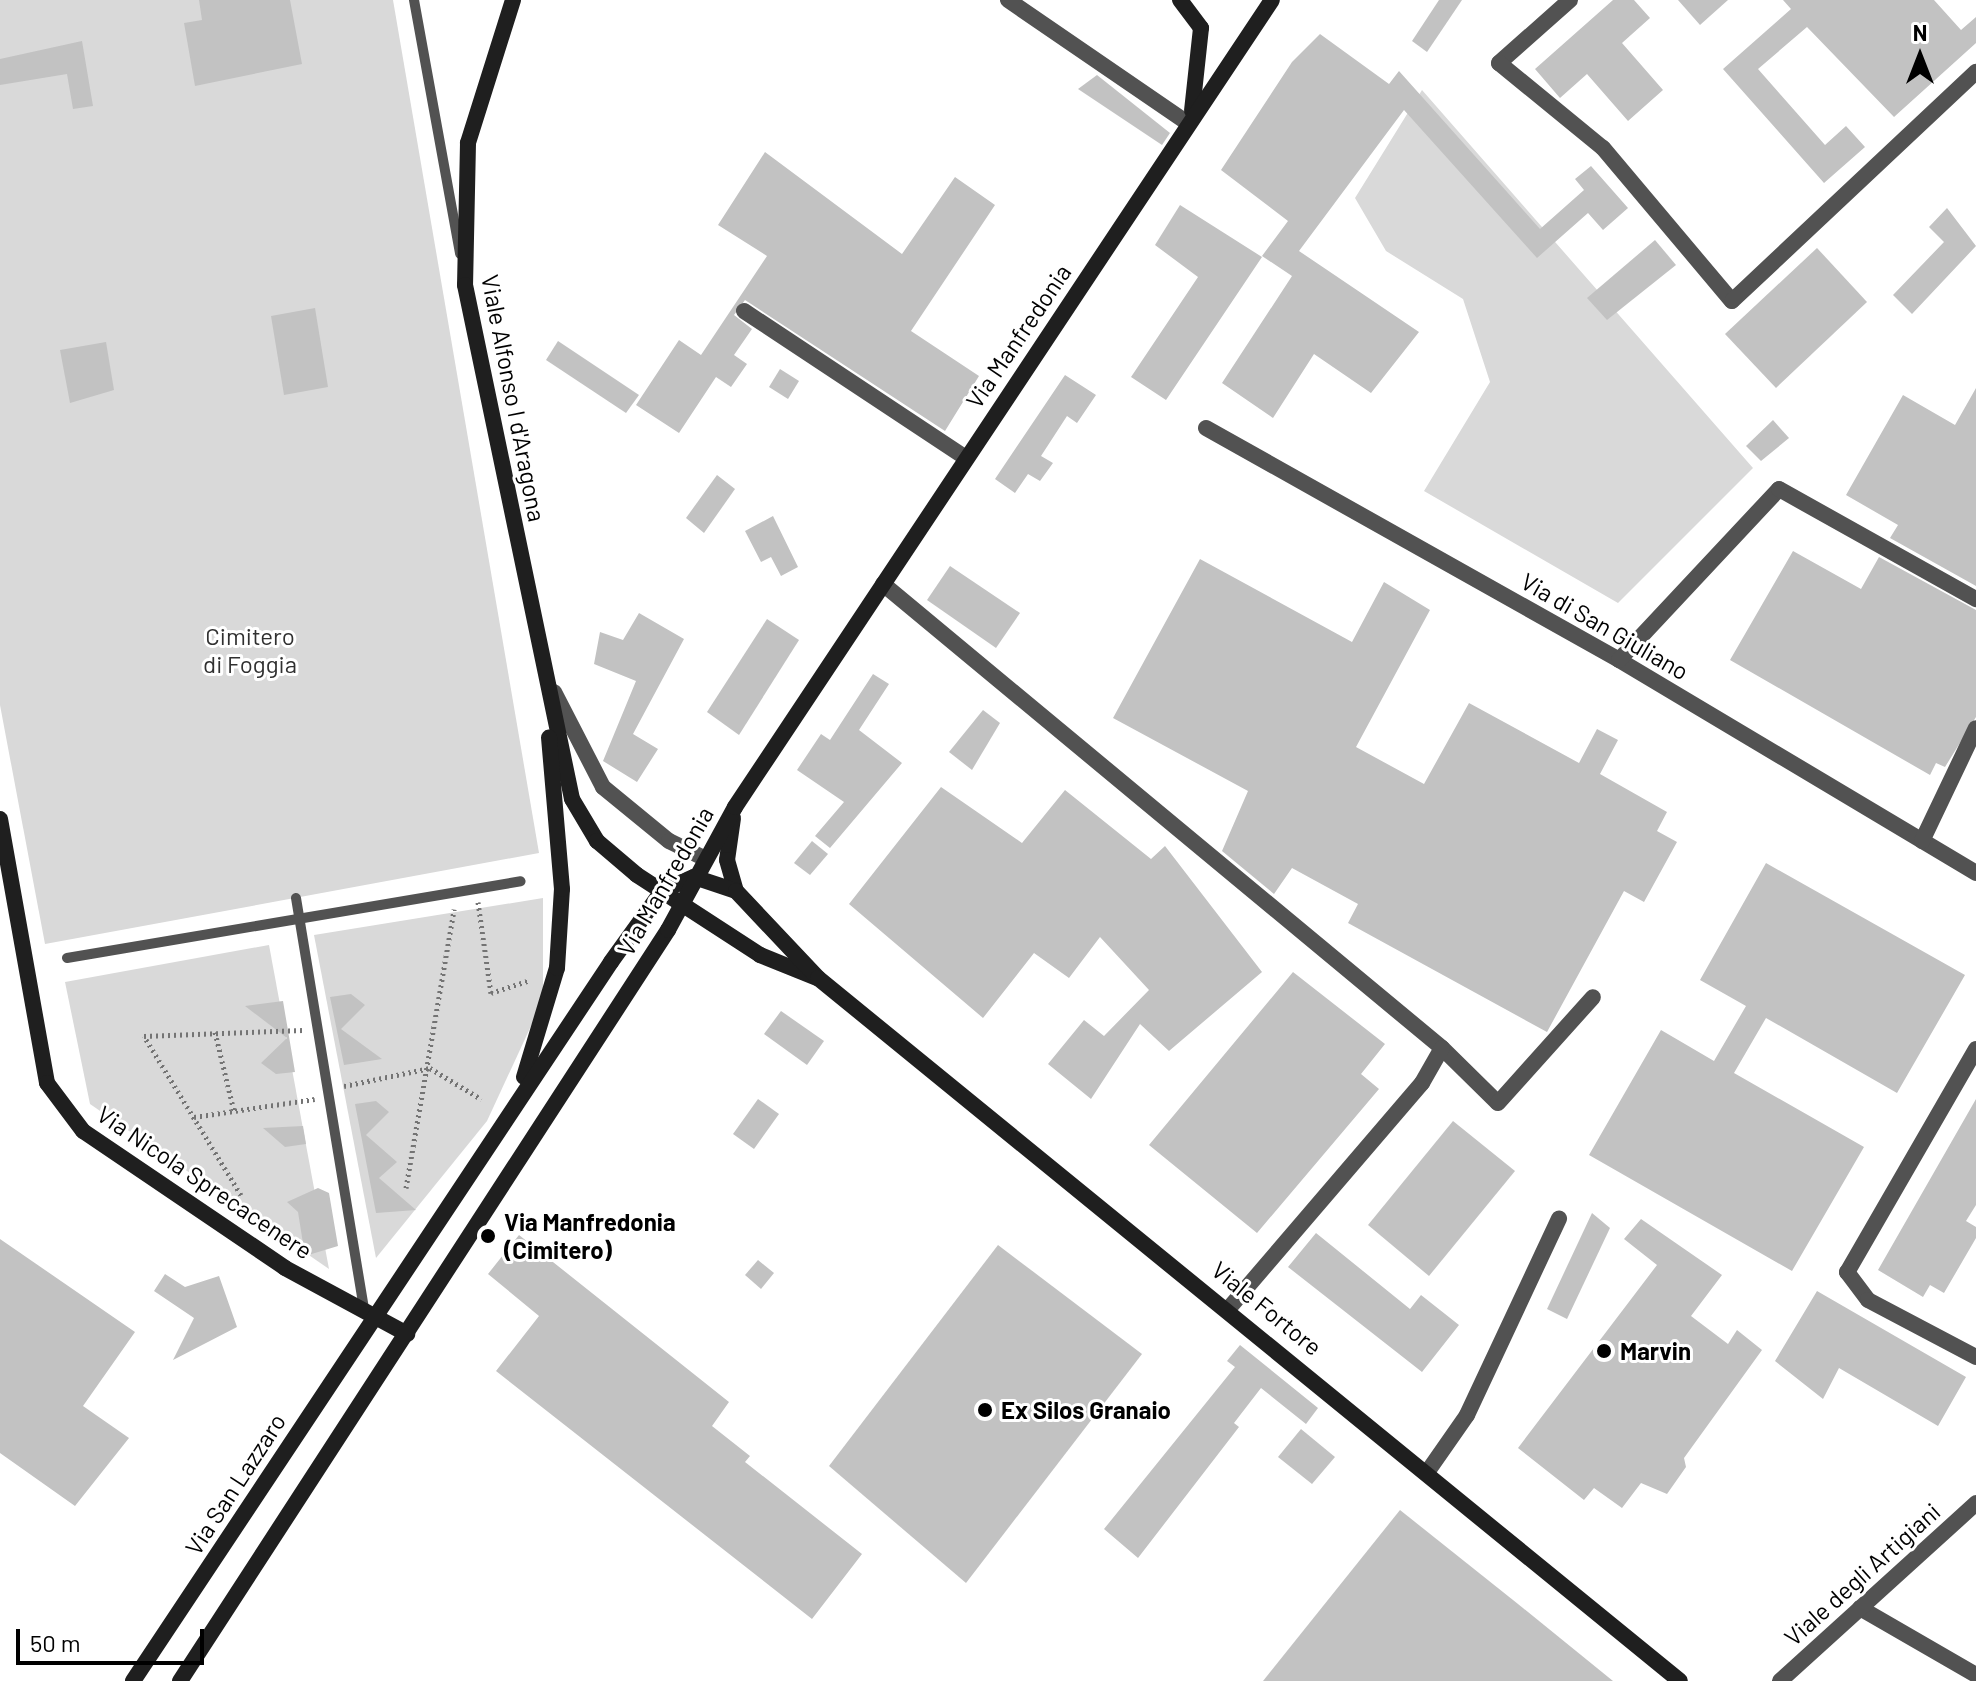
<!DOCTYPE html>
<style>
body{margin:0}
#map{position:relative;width:1976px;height:1681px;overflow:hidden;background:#fff;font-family:Barlow,sans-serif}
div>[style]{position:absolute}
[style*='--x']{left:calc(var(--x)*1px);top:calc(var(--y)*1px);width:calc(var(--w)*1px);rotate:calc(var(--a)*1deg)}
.green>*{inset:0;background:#d9d9d9}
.building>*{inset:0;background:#c2c2c2}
.path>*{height:5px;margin-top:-2.5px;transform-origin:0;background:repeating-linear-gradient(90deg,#747474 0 2px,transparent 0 6px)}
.lane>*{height:10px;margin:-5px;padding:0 5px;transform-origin:5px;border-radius:5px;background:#525252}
.street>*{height:16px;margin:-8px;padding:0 8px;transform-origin:8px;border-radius:8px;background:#525252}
.secondary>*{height:16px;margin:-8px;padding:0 8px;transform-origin:8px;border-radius:8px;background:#1f1f1f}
.dots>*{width:22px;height:22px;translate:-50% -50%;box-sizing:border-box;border:4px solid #fff;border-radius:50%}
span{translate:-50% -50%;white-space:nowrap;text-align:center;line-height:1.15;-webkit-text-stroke:6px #fff;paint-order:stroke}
.street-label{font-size:24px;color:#000}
.park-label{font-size:24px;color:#303030}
.poi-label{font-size:24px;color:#000;font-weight:700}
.left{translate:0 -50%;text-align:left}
.north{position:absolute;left:1880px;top:16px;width:80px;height:80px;-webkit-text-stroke:6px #fff;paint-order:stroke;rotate:0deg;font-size:22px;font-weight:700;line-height:32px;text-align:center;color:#000}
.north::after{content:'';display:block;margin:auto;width:28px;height:36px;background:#000;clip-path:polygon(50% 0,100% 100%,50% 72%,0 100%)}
.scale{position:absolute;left:16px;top:1629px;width:188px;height:36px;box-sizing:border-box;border:4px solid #000;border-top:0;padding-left:10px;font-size:24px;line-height:28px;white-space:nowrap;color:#000;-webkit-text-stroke:6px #fff;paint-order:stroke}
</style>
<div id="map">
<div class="green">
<i style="clip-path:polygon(0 0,393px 0,539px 853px,45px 944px,0 705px)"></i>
<i style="clip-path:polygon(1422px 90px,1753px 468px,1618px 603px,1424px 491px,1490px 382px,1463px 299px,1386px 251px,1355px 198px)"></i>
<i style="clip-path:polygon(543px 898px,543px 1000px,487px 1121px,376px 1258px,314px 935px)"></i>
<i style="clip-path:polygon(269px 945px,329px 1269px,90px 1104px,65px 982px)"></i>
</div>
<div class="building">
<i style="clip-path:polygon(199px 0,290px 0,302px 64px,195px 86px,184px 23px,202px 20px)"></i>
<i style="clip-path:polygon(1439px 0,1462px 0,1427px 52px,1412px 41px)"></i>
<i style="clip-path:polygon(1613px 0,1634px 0,1650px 18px,1622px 43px,1663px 90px,1628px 121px,1587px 74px,1560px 98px,1535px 69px)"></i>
<i style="clip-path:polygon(1678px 0,1728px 0,1700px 25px)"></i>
<i style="clip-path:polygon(1783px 0,1934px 0,1961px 30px,1976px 17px,1976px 43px,1894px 117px,1807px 27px,1758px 69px,1825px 145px,1846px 126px,1865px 147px,1824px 183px,1723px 69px,1791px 9px)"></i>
<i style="clip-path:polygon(1320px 34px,1389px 84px,1399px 71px,1540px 229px,1584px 190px,1575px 179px,1591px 166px,1628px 208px,1603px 230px,1588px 213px,1537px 258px,1404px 110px,1299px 251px,1419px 332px,1371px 393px,1314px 354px,1273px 418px,1222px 383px,1292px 276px,1262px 256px,1288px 221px,1221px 170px,1292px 62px)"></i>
<i style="clip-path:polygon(82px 41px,93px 106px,73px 109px,67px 74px,0 85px,0 59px)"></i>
<i style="clip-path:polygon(1097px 75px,1170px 133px,1162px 145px,1078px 89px)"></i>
<i style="clip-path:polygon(765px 152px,902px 254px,955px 177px,995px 205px,911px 331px,979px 376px,945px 431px,745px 300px,734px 315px,752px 329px,734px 355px,747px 364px,731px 387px,716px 377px,679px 433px,636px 405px,679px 340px,701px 355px,767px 256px,718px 225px)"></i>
<i style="clip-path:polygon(1180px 205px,1262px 257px,1166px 400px,1131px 377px,1198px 277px,1155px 245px)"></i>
<i style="clip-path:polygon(1947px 208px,1976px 246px,1912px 314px,1893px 295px,1944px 242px,1929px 227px)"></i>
<i style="clip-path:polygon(1655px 240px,1676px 265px,1607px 320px,1587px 298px)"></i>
<i style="clip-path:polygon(1817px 248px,1867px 302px,1776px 388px,1725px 334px)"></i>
<i style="clip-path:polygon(315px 308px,328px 387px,284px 395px,271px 316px)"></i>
<i style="clip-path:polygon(558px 341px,639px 395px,626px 413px,546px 360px)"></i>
<i style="clip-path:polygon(106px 342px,114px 390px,70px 403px,60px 350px)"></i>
<i style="clip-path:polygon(780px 369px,799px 381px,788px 399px,769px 387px)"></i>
<i style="clip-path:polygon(1065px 375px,1096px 395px,1077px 423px,1067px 416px,1041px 456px,1053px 463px,1040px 481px,1028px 474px,1015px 493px,995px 479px)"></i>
<i style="clip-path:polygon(1976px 388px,1976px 586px,1890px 538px,1898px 525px,1846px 495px,1903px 395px,1955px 425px)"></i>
<i style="clip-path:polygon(1773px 420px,1789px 438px,1761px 461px,1746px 446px)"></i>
<i style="clip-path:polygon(717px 475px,735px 489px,704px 533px,686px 518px)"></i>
<i style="clip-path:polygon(773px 516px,798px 567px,781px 576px,771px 557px,761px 562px,745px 531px)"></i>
<i style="clip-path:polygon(1793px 551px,1861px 589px,1879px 557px,1976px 610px,1976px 717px,1945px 767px,1936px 763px,1930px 775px,1730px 660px)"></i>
<i style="clip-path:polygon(1200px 559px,1352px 642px,1384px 582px,1430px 610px,1356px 747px,1424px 784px,1469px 703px,1579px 763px,1597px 729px,1618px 740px,1600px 774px,1667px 812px,1657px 831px,1677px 842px,1644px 902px,1624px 891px,1547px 1032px,1348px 923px,1358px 904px,1292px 868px,1274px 894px,1222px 851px,1248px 791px,1113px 718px)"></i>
<i style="clip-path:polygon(950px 566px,1020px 613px,996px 648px,927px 600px)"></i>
<i style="clip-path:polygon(639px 613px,684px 639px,633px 734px,658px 749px,637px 782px,603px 761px,636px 681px,594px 664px,600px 632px,623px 640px)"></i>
<i style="clip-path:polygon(767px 619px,799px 640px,739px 735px,707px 712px)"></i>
<i style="clip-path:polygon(873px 674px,889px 684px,859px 730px,902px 763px,830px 848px,815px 836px,844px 802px,797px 770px,821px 734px,830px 740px)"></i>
<i style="clip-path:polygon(983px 710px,1000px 723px,972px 770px,949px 752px)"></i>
<i style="clip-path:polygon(941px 787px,1022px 843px,1065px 790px,1151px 859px,1165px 846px,1262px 972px,1169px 1051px,1140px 1024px,1091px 1099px,1048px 1064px,1084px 1020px,1104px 1036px,1149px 990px,1100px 937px,1069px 978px,1034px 953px,983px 1018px,849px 904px)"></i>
<i style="clip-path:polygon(812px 841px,828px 854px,810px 875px,794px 863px)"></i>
<i style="clip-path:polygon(1766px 863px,1965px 975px,1897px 1093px,1766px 1018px,1734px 1073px,1864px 1147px,1792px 1271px,1589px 1155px,1661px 1030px,1714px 1061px,1746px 1006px,1700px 980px)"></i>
<i style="clip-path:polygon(1293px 972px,1385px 1044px,1361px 1074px,1379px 1089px,1257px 1233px,1149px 1145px)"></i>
<i style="clip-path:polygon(351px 994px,365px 1005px,341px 1029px,382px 1059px,344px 1065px,330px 997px)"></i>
<i style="clip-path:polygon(283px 1001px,295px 1072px,276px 1074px,261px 1063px,287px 1038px,245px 1006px)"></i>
<i style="clip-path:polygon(781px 1011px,824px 1041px,807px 1065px,764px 1034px)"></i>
<i style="clip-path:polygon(758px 1099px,779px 1114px,754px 1149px,733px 1134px)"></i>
<i style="clip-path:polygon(1976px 1099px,1976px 1205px,1966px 1221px,1976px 1227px,1976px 1238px,1944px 1293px,1930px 1285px,1923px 1297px,1878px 1270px)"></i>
<i style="clip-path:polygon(376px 1101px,389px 1112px,366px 1135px,397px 1162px,379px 1178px,416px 1210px,376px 1213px,355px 1104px)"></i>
<i style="clip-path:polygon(1453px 1121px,1515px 1171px,1429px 1276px,1368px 1225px)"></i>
<i style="clip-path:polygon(303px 1126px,306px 1144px,285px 1147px,263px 1128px)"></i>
<i style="clip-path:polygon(318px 1188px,329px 1193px,338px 1246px,305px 1256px,298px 1212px,287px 1202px)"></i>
<i style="clip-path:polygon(1592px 1213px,1610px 1228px,1567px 1319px,1547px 1309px)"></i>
<i style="clip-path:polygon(1641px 1219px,1722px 1275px,1691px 1316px,1728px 1344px,1737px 1330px,1762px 1350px,1684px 1458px,1686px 1467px,1667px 1494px,1641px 1483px,1622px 1508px,1594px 1488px,1584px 1500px,1518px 1448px,1657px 1265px,1624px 1239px)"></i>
<i style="clip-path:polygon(1316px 1233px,1410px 1309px,1421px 1295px,1459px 1325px,1422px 1372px,1288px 1267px)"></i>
<i style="clip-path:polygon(519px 1235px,729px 1402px,712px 1426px,750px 1456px,745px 1462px,862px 1554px,812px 1619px,496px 1371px,539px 1316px,488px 1274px)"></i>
<i style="clip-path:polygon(0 1239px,135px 1332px,83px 1406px,129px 1438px,75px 1506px,0 1453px)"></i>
<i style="clip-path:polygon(998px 1245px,1142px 1354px,966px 1583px,829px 1466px)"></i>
<i style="clip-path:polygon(758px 1260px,774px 1273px,761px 1289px,745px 1275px)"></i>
<i style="clip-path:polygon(165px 1274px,185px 1287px,219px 1276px,237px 1327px,173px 1360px,194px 1318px,154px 1291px)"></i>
<i style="clip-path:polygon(1817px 1291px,1966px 1377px,1938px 1426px,1839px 1368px,1823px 1399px,1775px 1361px)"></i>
<i style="clip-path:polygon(1240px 1345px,1318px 1408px,1306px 1424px,1261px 1388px,1234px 1423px,1239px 1427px,1138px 1558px,1104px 1529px,1235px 1367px,1227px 1361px)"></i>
<i style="clip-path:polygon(1301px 1429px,1335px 1457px,1312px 1484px,1278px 1457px)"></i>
<i style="clip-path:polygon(1400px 1510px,1518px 1604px,1613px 1681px,1263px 1681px)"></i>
</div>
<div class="path">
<i style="--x:478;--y:902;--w:92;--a:81.9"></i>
<i style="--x:491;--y:993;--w:41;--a:-18.4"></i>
<i style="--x:215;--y:1032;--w:81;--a:76.5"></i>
<i style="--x:344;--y:1086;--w:88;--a:-11.8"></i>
<i style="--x:430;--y:1068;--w:60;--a:31.3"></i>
<i style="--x:194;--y:1117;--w:122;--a:-8.5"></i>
<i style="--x:406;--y:1188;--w:283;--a:-80.2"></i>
<i style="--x:241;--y:1195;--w:186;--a:-121.4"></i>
<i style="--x:144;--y:1036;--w:159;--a:-2.2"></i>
</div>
<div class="lane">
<i style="--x:414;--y:0;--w:258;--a:79.7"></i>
<i style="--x:296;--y:898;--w:415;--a:80.6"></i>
<i style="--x:67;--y:958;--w:460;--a:-9.6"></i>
</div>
<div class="street">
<i style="--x:1008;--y:0;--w:219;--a:34.4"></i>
<i style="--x:1570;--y:0;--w:95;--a:138.4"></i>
<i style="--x:1499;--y:63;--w:134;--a:39.3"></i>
<i style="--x:1603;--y:148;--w:200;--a:49.9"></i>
<i style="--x:1732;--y:301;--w:335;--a:-43.2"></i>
<i style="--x:744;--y:311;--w:266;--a:33.5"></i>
<i style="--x:1206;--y:428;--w:474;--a:29.3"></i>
<i style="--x:1619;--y:660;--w:416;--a:30.8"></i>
<i style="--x:883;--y:584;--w:726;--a:39.69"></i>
<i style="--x:1442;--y:1048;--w:78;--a:44.5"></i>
<i style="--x:1498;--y:1103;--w:142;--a:-48.1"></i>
<i style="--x:1619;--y:660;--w:234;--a:-46.9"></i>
<i style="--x:1779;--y:489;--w:226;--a:29.2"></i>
<i style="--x:554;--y:692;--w:107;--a:62.7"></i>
<i style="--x:603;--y:787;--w:85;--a:39.3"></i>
<i style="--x:669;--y:841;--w:39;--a:26"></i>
<i style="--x:1922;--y:841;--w:125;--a:-64.5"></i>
<i style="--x:1976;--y:1049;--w:258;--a:120"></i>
<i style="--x:1847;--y:1272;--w:35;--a:53"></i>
<i style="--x:1868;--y:1300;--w:122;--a:27.8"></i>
<i style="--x:1230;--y:1307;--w:295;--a:-49.4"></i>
<i style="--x:1422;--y:1083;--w:40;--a:-60.3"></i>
<i style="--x:1428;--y:1471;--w:68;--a:-55.1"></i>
<i style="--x:1467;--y:1415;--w:217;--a:-64.9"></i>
<i style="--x:1860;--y:1608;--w:134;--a:30"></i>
<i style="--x:1780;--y:1681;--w:265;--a:-42.2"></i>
</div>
<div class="secondary">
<i style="--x:513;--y:0;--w:150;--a:107.5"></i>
<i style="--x:468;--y:143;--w:142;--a:91.2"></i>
<i style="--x:465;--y:285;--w:525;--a:78.24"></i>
<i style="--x:572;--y:799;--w:49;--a:59.2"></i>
<i style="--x:597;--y:841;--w:52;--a:40.4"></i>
<i style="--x:637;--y:875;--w:147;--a:33"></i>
<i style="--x:760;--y:955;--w:61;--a:22"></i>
<i style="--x:1180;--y:0;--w:35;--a:53"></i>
<i style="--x:1201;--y:28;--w:83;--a:96.2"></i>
<i style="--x:733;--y:818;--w:42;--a:98.1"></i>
<i style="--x:727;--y:860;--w:32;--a:74"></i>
<i style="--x:0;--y:819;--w:268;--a:79.9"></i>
<i style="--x:47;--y:1083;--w:60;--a:53.1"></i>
<i style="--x:83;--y:1131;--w:244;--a:34.1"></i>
<i style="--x:285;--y:1268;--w:139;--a:28.4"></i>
<i style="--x:524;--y:1077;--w:114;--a:-73.2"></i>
<i style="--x:557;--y:968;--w:79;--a:-86.4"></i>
<i style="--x:562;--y:889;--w:152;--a:-94.9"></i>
<i style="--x:133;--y:1681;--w:863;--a:-56.38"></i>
<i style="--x:611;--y:962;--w:87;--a:-54.3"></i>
<i style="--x:662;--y:891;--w:35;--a:-24"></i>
<i style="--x:694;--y:877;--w:44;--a:18.4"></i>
<i style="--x:736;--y:891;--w:120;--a:46.7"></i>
<i style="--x:818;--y:978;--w:1112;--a:39.2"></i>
<i style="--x:180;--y:1681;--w:896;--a:-56.98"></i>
<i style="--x:668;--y:930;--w:140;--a:-61.4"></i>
<i style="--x:735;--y:807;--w:969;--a:-56.36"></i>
</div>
<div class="dots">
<i style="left:488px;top:1236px;background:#000"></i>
<i style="left:1604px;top:1351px;background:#000"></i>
<i style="left:985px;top:1410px;background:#000"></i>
</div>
<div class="street-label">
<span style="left:1018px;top:336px;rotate:-56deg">Via Manfredonia</span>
<span style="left:514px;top:398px;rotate:79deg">Viale Alfonso I d'Aragona</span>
<span style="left:1605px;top:626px;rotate:30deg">Via di San Giuliano</span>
<span style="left:665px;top:881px;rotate:-60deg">Via Manfredonia</span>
<span style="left:205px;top:1182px;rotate:34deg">Via Nicola Sprecacenere</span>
<span style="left:1267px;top:1308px;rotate:39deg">Viale Fortore</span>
<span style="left:235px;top:1484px;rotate:-57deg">Via San Lazzaro</span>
<span style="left:1862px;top:1574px;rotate:-42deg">Viale degli Artigiani</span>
</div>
<div class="park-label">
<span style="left:250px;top:650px">Cimitero<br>di Foggia</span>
</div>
<div class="poi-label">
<span class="left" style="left:504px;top:1236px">Via Manfredonia<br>(Cimitero)</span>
<span class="left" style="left:1620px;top:1351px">Marvin</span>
<span class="left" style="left:1001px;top:1410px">Ex Silos Granaio</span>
</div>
<div class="north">N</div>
<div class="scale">50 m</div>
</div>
